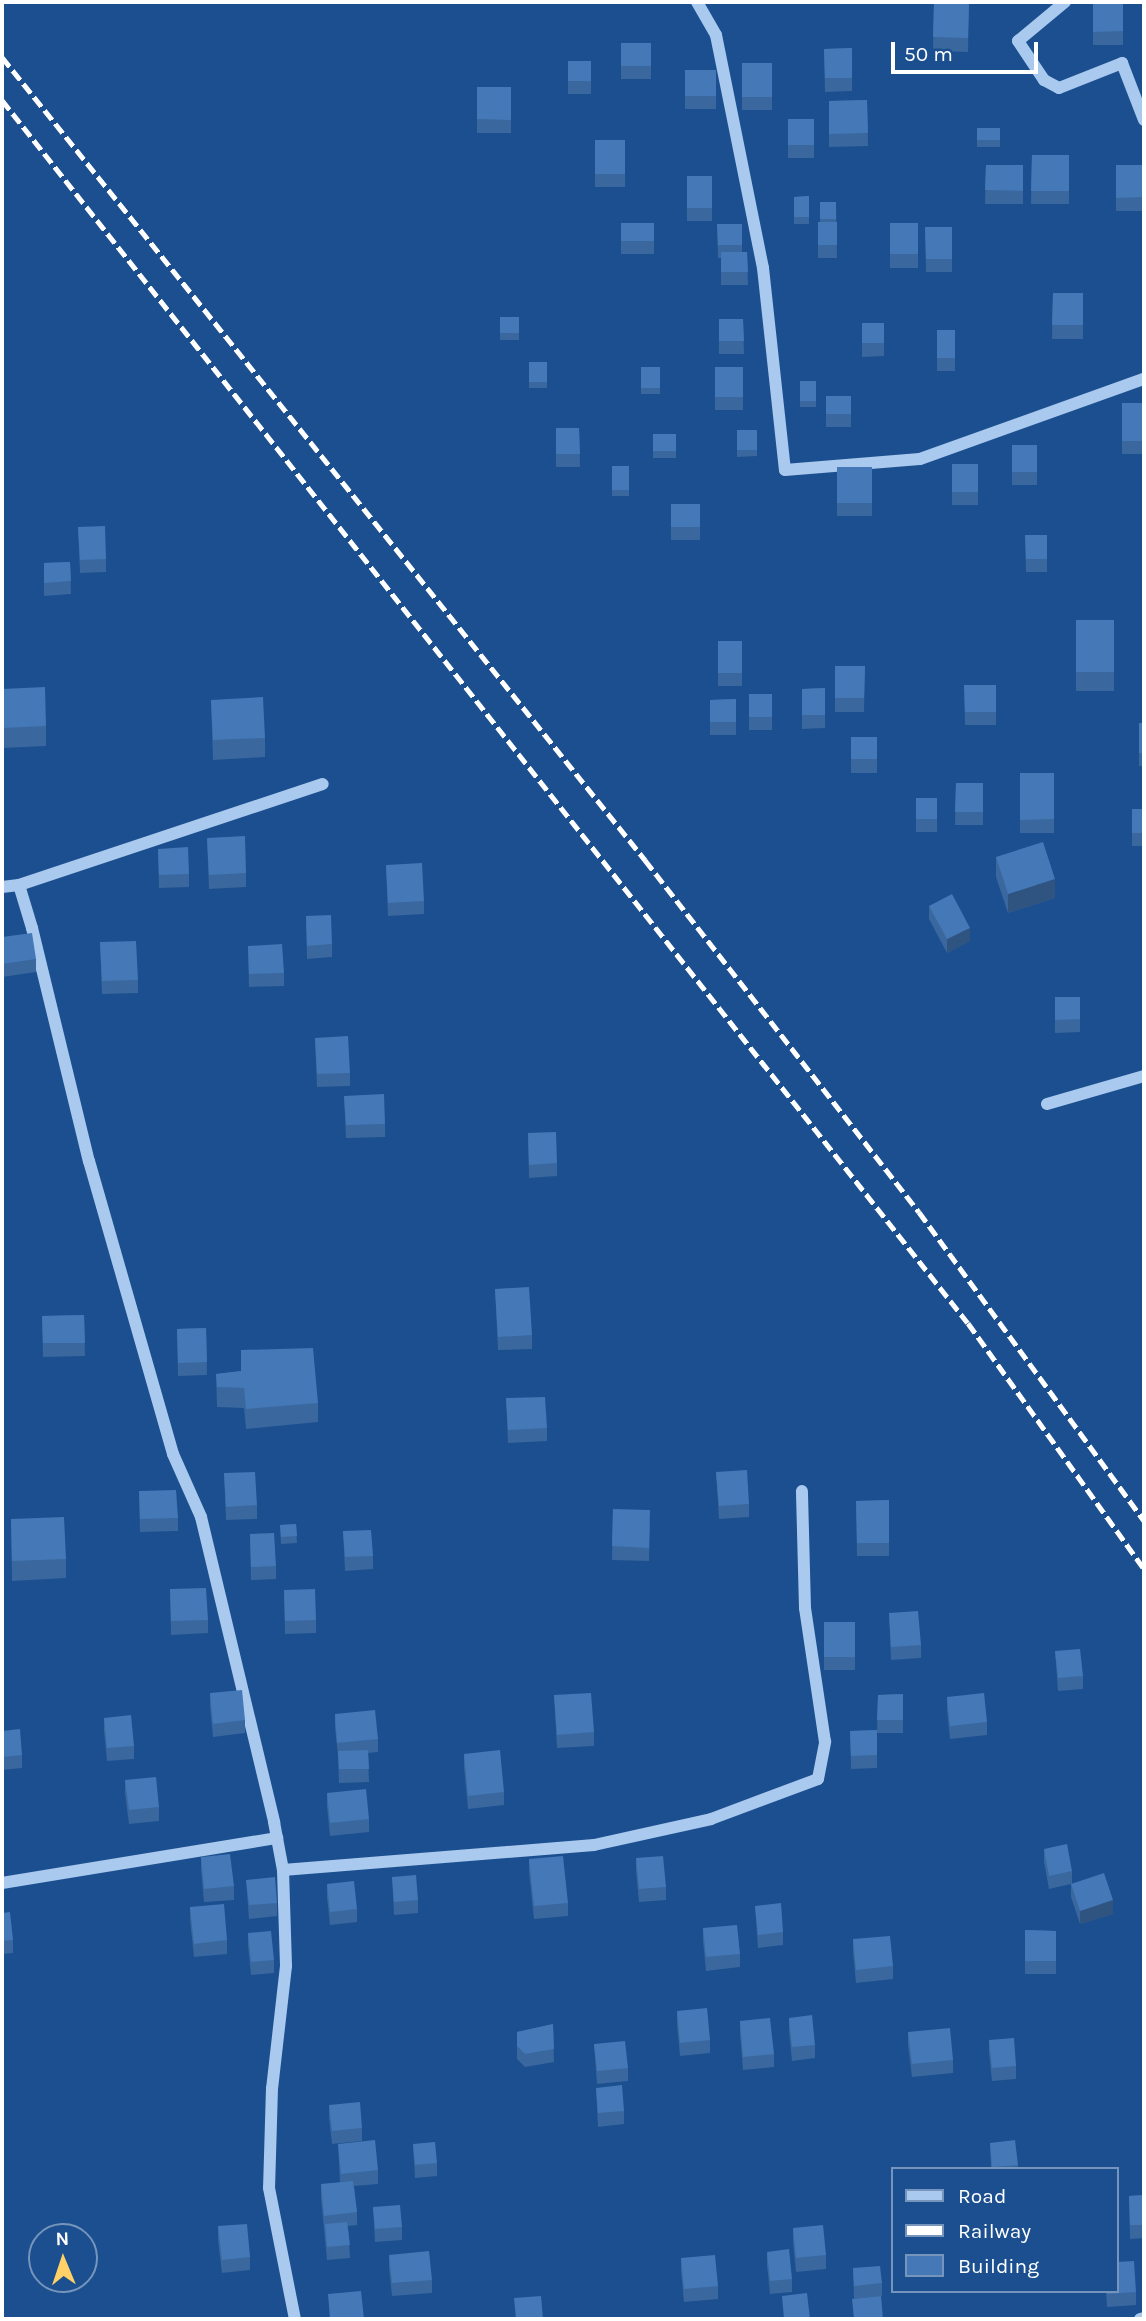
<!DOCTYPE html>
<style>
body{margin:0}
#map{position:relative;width:1146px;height:2321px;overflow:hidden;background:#1b4f8f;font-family:Karla,sans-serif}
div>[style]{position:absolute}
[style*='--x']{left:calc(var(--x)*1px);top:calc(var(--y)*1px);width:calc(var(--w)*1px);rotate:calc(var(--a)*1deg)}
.minor>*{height:12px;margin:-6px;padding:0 6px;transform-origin:6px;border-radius:6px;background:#a9c9ee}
.rail>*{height:5px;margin-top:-2.5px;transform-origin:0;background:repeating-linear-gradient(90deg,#fff 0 12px,transparent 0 17px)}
.wall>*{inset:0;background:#3a679d}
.shaded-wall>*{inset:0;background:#305480}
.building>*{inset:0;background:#4478b7}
span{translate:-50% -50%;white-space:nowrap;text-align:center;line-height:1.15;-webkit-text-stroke:5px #1b4f8f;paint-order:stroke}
.frame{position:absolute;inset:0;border:4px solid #fff;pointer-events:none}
.legend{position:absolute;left:891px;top:2167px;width:228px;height:126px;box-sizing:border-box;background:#1b4f8f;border:2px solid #7695bc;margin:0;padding:9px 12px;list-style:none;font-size:21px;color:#fff}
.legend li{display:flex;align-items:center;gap:14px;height:35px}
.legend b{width:35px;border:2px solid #7695bc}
.north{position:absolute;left:28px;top:2223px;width:70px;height:70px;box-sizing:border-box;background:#1b4f8f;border:2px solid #7695bc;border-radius:50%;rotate:358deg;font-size:19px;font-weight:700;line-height:28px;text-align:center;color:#fff}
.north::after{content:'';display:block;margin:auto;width:24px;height:32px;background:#ffd166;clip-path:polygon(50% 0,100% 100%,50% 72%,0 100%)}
.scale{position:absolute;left:891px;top:42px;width:147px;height:32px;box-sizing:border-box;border:4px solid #fff;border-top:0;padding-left:9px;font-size:21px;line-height:24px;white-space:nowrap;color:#fff;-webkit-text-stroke:5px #1b4f8f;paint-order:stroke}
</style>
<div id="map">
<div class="minor">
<i style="--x:697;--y:2;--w:38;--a:60"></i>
<i style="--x:716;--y:35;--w:238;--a:78.6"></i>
<i style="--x:763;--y:268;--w:203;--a:83.8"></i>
<i style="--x:785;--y:470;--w:135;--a:-4.7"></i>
<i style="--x:920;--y:459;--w:238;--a:-19.7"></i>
<i style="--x:1065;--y:2;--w:61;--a:140.3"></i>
<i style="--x:1018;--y:41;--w:47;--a:56.3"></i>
<i style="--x:1044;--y:80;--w:17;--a:28"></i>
<i style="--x:1059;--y:88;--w:68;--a:-21.6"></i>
<i style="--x:1122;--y:63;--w:61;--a:68.9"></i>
<i style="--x:19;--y:885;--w:320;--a:-18.4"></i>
<i style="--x:2;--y:887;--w:17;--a:-7"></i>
<i style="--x:19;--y:885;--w:45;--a:73.2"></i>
<i style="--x:32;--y:928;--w:240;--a:76.3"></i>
<i style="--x:89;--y:1161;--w:305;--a:74"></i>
<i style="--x:173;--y:1454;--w:69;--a:66"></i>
<i style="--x:201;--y:1517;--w:314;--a:76.5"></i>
<i style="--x:274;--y:1822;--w:49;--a:79.4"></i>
<i style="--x:283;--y:1870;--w:96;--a:88.2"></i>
<i style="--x:286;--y:1966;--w:123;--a:96.5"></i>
<i style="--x:272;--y:2088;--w:100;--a:91.7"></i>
<i style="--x:269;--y:2188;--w:134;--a:78.8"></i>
<i style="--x:1047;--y:1104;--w:101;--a:-16.1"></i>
<i style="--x:283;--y:1870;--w:312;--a:-4.6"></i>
<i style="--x:594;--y:1845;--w:120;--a:-12.5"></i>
<i style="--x:711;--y:1819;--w:114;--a:-20.5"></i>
<i style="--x:818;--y:1779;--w:38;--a:-79"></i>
<i style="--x:825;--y:1742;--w:135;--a:-98.5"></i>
<i style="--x:805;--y:1608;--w:117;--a:-91.5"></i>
<i style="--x:2;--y:1883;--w:279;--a:-9.3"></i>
<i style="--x:1140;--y:2319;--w:4;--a:-14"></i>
</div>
<div class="rail">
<i style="--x:2;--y:57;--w:1029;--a:51.31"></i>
<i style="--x:645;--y:860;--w:446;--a:52.1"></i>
<i style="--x:919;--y:1212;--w:382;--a:53.9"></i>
<i style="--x:2;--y:100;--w:1558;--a:51.7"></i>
<i style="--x:968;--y:1323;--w:302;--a:54.4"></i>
</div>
<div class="wall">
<i style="clip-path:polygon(934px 2px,969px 2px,968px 52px,933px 51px)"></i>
<i style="clip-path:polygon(1093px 2px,1123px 2px,1123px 45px,1093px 45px)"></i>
<i style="clip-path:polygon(621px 43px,651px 43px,651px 79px,621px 79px)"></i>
<i style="clip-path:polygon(852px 48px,852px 91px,825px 92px,824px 49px)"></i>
<i style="clip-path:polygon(568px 61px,591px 61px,591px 94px,568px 94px)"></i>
<i style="clip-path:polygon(742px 63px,772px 63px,772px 110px,742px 110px)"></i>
<i style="clip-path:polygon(685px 70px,716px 70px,716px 109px,685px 109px)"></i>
<i style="clip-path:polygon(477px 87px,511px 87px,511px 133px,477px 133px)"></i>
<i style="clip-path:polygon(867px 100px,868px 146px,829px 147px,829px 101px)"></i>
<i style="clip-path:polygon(788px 119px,814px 119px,814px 158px,788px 158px)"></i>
<i style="clip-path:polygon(977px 128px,1000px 128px,1000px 147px,977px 147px)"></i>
<i style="clip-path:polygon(595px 140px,625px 140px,625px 187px,595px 187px)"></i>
<i style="clip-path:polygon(1032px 155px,1069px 155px,1069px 204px,1031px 204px)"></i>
<i style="clip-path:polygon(986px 165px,1023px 165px,1023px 204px,985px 204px)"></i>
<i style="clip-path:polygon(1116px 165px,1144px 165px,1144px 211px,1116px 211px)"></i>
<i style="clip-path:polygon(687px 176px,712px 176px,712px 221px,687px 221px)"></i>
<i style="clip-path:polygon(809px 196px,809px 224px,794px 224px,794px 197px)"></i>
<i style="clip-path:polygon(820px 202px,836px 202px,837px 258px,818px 258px,818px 222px,820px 222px)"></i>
<i style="clip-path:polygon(621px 223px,654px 223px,654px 254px,621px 254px)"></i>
<i style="clip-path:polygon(890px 223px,918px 223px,918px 268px,890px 268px)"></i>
<i style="clip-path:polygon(717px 224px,742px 224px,742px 252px,747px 252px,748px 285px,721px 285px,721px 258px,718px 258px)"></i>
<i style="clip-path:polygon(925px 227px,952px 227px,952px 272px,926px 272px)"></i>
<i style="clip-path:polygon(1053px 293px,1083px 293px,1083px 339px,1052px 339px)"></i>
<i style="clip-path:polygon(500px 317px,519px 317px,519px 340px,500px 340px)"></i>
<i style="clip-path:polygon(719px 319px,743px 319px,744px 354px,719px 354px)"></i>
<i style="clip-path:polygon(862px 323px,884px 323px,884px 356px,862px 357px)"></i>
<i style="clip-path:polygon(937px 330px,955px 330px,955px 371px,937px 371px)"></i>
<i style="clip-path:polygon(529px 362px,547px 362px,547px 388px,529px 388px)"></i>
<i style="clip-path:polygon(641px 367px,660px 367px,660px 394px,641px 394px)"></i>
<i style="clip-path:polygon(715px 367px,743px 367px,743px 410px,715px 410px)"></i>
<i style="clip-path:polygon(2px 368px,4px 393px,4px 406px,2px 406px)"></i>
<i style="clip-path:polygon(800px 381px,816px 381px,816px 407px,800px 407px)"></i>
<i style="clip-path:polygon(826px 396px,851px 396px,851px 427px,826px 427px)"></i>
<i style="clip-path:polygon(1122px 403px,1144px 403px,1144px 454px,1122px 454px)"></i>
<i style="clip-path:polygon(556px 428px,579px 428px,580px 467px,556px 467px)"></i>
<i style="clip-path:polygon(737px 430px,757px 430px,757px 456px,737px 457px)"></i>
<i style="clip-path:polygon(653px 434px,676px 434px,676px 458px,653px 458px)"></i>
<i style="clip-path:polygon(1012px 445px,1037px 445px,1037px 485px,1012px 485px)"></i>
<i style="clip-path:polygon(952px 464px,978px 464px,978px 505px,952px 505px)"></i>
<i style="clip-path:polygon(612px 466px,629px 466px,629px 496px,612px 496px)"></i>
<i style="clip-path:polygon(837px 467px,872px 467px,872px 516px,837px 516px)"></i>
<i style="clip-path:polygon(671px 504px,700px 504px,700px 540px,671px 540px)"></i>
<i style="clip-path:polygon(78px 527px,106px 559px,106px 572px,80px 573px)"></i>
<i style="clip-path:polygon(1025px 535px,1047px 535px,1047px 572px,1026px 572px)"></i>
<i style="clip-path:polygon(70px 562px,71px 594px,44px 596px,44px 563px)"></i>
<i style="clip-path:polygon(1076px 620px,1114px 620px,1114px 691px,1076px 691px)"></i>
<i style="clip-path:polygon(718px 641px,742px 641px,742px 686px,718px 686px)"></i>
<i style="clip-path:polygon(835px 666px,865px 666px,864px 712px,835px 712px)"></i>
<i style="clip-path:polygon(964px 685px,996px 685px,996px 725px,965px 725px)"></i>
<i style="clip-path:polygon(825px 688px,825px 728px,802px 729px,802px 689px)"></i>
<i style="clip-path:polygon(2px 689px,46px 726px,46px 746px,2px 748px)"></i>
<i style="clip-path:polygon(749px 694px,772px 694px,772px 730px,749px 730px)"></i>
<i style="clip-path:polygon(736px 699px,736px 735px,710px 735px,710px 700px)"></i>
<i style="clip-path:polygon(211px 700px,265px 738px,265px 757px,213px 760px)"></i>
<i style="clip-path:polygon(1139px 723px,1144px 723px,1144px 766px,1139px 766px)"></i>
<i style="clip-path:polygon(851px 737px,877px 737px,877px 773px,851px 773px)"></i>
<i style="clip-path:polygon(1020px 773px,1054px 773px,1054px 833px,1020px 833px)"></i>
<i style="clip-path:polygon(956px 783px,983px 783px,983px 825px,955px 825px)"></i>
<i style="clip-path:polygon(916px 798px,937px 798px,937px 832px,916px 832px)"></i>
<i style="clip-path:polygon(1132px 809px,1144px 809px,1144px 846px,1132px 846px)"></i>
<i style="clip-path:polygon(207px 838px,246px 873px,246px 887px,209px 889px)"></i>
<i style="clip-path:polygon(158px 849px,189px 874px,189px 887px,159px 888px)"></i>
<i style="clip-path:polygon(996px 857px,1055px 898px,1008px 913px,996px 877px)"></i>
<i style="clip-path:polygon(386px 865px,424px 901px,424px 914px,388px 916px)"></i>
<i style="clip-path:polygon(929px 906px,970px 941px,947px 953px,929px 919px)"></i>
<i style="clip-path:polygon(306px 916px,332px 944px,332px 957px,307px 959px)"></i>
<i style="clip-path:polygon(2px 937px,36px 959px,36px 972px,2px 977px)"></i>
<i style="clip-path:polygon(100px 942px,138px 980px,138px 993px,102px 994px)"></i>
<i style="clip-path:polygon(248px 946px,284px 973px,284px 986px,249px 987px)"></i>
<i style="clip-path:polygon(1055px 997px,1080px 997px,1080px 1032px,1055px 1033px)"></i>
<i style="clip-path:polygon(315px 1038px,350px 1073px,350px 1086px,317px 1087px)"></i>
<i style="clip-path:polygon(344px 1096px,385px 1124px,385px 1137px,346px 1138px)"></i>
<i style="clip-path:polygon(528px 1133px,557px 1163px,557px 1176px,529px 1178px)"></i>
<i style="clip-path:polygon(495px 1289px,532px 1335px,532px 1349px,498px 1350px)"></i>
<i style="clip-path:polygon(84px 1315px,85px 1356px,43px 1357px,42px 1316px)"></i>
<i style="clip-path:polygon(206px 1328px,207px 1375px,178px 1376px,177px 1329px)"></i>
<i style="clip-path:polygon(241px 1371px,318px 1403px,318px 1422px,246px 1429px,244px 1408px,217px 1407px,216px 1374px)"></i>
<i style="clip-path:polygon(506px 1398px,547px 1428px,547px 1441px,508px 1443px)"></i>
<i style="clip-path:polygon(716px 1472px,749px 1504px,749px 1517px,719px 1519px)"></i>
<i style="clip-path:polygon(224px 1473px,257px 1505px,257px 1519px,226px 1520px)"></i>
<i style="clip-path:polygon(139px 1491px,178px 1518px,178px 1531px,140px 1532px)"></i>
<i style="clip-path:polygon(889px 1500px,889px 1556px,857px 1556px,856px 1501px)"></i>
<i style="clip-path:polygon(613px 1509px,650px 1523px,649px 1561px,612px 1560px)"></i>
<i style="clip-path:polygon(11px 1519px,66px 1559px,66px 1578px,12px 1581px)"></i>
<i style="clip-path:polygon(296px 1524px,297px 1543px,281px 1544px,280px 1525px)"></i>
<i style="clip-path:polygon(343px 1531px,373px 1556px,373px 1569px,345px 1571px)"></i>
<i style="clip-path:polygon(250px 1534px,276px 1566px,276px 1579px,251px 1580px)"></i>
<i style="clip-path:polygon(170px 1589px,208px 1620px,208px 1633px,171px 1635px)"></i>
<i style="clip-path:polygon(284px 1590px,316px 1620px,316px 1633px,285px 1634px)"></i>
<i style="clip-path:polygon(889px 1613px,921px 1645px,921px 1658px,891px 1660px)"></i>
<i style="clip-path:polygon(824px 1622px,855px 1622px,855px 1670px,824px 1670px)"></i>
<i style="clip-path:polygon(1055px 1651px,1083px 1676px,1083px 1689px,1058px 1691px)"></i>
<i style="clip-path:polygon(210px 1693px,245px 1720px,245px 1733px,213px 1737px,210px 1706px)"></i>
<i style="clip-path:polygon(903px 1694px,903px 1733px,877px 1733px,878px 1695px)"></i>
<i style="clip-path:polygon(554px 1695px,594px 1732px,594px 1746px,557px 1748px)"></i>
<i style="clip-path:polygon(947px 1697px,987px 1722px,987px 1735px,950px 1739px,947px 1710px)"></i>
<i style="clip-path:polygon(335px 1714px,378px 1739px,378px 1752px,368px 1753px,369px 1782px,339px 1783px,338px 1756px,335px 1727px)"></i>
<i style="clip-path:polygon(104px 1718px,134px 1746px,134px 1759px,107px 1761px,104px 1731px)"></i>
<i style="clip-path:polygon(877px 1730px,877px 1768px,851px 1769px,850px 1731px)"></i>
<i style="clip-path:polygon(2px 1731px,22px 1755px,22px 1768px,2px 1770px)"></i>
<i style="clip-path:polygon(464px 1754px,504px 1792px,504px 1805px,468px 1809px,464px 1767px)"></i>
<i style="clip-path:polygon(125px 1780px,159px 1807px,159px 1821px,129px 1824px,125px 1793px)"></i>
<i style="clip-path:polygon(327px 1793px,369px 1819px,369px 1832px,330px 1836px,327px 1806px)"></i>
<i style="clip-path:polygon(1044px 1849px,1072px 1871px,1072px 1884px,1113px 1914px,1080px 1924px,1071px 1897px,1071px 1884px,1049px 1889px,1044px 1862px)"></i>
<i style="clip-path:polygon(201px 1857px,234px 1886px,234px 1900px,204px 1902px,201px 1870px)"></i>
<i style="clip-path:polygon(636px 1858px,666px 1887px,666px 1900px,639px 1902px,636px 1871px)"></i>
<i style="clip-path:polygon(529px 1859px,568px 1903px,568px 1916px,534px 1919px,529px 1872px)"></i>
<i style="clip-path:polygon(392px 1877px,418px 1900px,418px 1913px,394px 1915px)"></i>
<i style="clip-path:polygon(246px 1880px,277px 1903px,277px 1916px,249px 1919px)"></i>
<i style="clip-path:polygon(327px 1884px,357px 1909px,357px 1922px,330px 1925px,327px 1897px)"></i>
<i style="clip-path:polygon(755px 1906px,783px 1932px,783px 1945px,758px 1948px)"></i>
<i style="clip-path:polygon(190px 1907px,227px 1940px,227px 1954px,194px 1957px,190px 1920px)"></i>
<i style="clip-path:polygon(2px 1913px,13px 1940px,13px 1953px,2px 1954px)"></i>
<i style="clip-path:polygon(703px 1928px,740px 1954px,740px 1967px,706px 1971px,703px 1941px)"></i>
<i style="clip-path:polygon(1025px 1930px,1056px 1931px,1056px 1974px,1025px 1974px)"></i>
<i style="clip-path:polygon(248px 1933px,274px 1960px,274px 1973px,251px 1975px,248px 1946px)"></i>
<i style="clip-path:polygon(853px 1939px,893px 1966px,893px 1979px,856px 1983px,853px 1952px)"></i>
<i style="clip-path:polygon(677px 2011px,710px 2040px,710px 2053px,680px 2056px,677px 2024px)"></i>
<i style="clip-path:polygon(789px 2018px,815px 2045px,815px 2058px,792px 2061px,789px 2031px)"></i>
<i style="clip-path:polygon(740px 2021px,774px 2054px,774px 2067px,743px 2070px,740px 2034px)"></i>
<i style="clip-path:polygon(553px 2024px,554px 2062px,525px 2067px,517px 2059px,517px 2032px)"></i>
<i style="clip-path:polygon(908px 2032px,953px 2060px,953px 2073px,912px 2077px,908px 2045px)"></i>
<i style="clip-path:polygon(989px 2040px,1016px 2066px,1016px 2079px,992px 2081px,989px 2053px)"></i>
<i style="clip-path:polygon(594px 2044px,628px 2068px,628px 2081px,597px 2084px)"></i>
<i style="clip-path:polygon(596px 2088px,624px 2111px,624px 2124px,598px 2127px)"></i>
<i style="clip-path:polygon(329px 2105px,362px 2128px,362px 2141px,332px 2144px,329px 2118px)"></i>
<i style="clip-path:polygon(990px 2143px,1018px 2165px,1018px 2169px,991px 2169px)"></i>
<i style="clip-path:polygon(338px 2144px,378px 2170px,378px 2184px,354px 2186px,357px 2212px,357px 2225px,348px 2226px,350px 2258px,327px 2260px,321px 2198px,321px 2184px,340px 2183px)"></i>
<i style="clip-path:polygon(413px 2144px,437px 2163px,437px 2176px,415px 2178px)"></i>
<i style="clip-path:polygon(1144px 2195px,1144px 2238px,1130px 2239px,1129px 2196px)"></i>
<i style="clip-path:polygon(373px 2207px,402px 2227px,402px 2240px,375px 2242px)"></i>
<i style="clip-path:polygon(218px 2226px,250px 2257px,250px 2270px,222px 2273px,218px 2240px)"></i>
<i style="clip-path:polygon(793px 2228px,826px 2255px,826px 2269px,796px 2272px,793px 2241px)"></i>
<i style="clip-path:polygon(767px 2252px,792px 2279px,792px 2292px,770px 2294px,767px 2265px)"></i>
<i style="clip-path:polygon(389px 2255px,432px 2280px,432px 2293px,392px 2296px,389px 2268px)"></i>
<i style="clip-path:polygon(681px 2258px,718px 2286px,718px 2299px,684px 2302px,681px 2271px)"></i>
<i style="clip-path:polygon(853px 2268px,882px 2283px,882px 2296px,854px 2299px)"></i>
<i style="clip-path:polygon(1106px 2291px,1136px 2292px,1136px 2305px,1107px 2307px)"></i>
</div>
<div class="shaded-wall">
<i style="clip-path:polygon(1055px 879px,1055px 898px,1008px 913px,1008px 894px)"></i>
<i style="clip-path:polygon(970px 928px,970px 941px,947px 953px,947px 939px)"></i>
<i style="clip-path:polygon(1113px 1900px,1113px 1914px,1080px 1924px,1080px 1911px)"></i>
</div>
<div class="building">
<i style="clip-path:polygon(934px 2px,969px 2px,968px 38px,933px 37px)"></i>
<i style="clip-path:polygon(1093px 2px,1123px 2px,1123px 31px,1093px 32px)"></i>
<i style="clip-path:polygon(621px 43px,651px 43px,651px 66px,621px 66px)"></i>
<i style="clip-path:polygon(852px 48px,852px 78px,825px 78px,824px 49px)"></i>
<i style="clip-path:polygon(568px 61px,591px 61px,591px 81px,568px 81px)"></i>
<i style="clip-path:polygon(742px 63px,772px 63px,772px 97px,742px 97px)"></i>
<i style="clip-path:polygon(685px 70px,716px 70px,716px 96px,685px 96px)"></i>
<i style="clip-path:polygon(477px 87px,511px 87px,511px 120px,477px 119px)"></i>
<i style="clip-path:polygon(867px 100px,868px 133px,829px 134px,829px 101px)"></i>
<i style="clip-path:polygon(788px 119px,814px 119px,814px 145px,788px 145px)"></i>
<i style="clip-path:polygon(977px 128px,1000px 128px,1000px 140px,977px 140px)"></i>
<i style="clip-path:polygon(595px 140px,625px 140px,625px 174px,595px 174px)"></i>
<i style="clip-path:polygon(1032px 155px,1069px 155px,1069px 191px,1031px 191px)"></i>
<i style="clip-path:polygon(986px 165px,1023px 165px,1023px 191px,985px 190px)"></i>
<i style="clip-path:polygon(1116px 165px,1144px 165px,1144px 197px,1116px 198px)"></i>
<i style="clip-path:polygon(687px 176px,712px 176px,712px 208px,687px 208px)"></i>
<i style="clip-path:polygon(809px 196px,809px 217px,794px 217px,794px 197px)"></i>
<i style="clip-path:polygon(820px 202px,836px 202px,836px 219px,820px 219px)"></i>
<i style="clip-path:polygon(818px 222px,837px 222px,837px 245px,818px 245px)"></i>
<i style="clip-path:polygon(621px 223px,654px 223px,654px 241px,621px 241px)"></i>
<i style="clip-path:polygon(890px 223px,918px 223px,918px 254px,890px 254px)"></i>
<i style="clip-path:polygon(717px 224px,742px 224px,742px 245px,718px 245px)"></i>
<i style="clip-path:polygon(925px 227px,952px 227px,952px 259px,926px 259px)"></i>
<i style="clip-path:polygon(721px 252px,747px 252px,748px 272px,721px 272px)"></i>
<i style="clip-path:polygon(1053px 293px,1083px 293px,1083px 325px,1052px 325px)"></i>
<i style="clip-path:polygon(500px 317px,519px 317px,519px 333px,500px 333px)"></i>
<i style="clip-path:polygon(719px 319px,743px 319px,744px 341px,719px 341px)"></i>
<i style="clip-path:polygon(862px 323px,884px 323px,884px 343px,862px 343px)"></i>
<i style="clip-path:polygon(937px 330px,955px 330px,955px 358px,937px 358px)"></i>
<i style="clip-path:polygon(529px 362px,547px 362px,547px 382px,529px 382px)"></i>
<i style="clip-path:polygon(641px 367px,660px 367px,660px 388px,641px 388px)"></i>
<i style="clip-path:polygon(715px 367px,743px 367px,743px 397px,715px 397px)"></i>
<i style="clip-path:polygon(2px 368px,3px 368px,4px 393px,2px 393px)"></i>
<i style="clip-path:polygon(800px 381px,816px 381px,816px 401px,800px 401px)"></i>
<i style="clip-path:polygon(826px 396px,851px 396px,851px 414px,826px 414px)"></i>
<i style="clip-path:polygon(1122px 403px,1144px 403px,1144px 441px,1122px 441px)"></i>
<i style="clip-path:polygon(556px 428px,579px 428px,580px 454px,556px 454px)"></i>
<i style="clip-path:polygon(737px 430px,757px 430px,757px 450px,737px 450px)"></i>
<i style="clip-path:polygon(653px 434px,676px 434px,676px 451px,653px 451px)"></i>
<i style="clip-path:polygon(1012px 445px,1037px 445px,1037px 472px,1012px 472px)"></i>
<i style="clip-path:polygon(952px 464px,978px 464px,978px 492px,952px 492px)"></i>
<i style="clip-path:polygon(612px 466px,629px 466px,629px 490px,612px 490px)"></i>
<i style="clip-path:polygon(837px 467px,872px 467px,872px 503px,837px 503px)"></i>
<i style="clip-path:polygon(671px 504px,700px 504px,700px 527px,671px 527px)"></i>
<i style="clip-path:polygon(105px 526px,106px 559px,80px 560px,78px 527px)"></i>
<i style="clip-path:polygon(1025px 535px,1047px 535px,1047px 559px,1026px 559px)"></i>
<i style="clip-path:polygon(70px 562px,71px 581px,44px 583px,44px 563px)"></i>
<i style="clip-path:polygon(1076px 620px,1114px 620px,1114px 672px,1076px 672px)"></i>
<i style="clip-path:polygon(718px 641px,742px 641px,742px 673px,718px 673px)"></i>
<i style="clip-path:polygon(835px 666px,865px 666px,864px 698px,835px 698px)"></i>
<i style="clip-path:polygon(964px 685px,996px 685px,996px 712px,965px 712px)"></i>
<i style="clip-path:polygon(45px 687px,46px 726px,2px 728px,2px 689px)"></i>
<i style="clip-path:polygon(825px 688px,825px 715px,802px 715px,802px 689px)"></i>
<i style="clip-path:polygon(749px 694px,772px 694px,772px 717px,749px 717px)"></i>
<i style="clip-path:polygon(263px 697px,265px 738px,213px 740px,211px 700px)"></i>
<i style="clip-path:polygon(736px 699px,736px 722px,710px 722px,710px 700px)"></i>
<i style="clip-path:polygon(1139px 723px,1144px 723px,1144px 753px,1139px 753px)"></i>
<i style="clip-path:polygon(851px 737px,877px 737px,877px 759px,851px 759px)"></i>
<i style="clip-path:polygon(1020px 773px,1054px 773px,1054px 819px,1020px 820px)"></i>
<i style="clip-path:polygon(956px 783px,983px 783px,983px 812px,955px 812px)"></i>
<i style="clip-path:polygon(916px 798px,937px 798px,937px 819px,916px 819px)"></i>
<i style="clip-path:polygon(1132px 809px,1144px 809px,1144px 833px,1132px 833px)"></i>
<i style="clip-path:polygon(245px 836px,246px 873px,209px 875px,207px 838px)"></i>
<i style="clip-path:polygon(1043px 842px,1055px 879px,1008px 894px,996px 857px)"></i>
<i style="clip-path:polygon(188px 847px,189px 874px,159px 875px,158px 849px)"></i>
<i style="clip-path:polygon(422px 863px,424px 901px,388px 903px,386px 865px)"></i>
<i style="clip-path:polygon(952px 894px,970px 928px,947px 939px,929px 906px)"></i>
<i style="clip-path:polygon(331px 915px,332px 944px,307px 946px,306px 916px)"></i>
<i style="clip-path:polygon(32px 933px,36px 959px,2px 964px,2px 937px)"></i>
<i style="clip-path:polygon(136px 941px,138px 980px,102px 981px,100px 942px)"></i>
<i style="clip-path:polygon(282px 944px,284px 973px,249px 974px,248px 946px)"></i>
<i style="clip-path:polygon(1055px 997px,1080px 997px,1080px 1019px,1055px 1020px)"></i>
<i style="clip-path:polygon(348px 1036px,350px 1073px,317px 1074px,315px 1038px)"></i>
<i style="clip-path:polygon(384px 1094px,385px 1124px,346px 1125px,344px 1096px)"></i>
<i style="clip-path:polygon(556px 1132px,557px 1163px,529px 1165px,528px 1133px)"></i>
<i style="clip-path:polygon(529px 1287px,532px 1335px,498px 1337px,495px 1289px)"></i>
<i style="clip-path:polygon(84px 1315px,85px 1343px,43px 1343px,42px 1316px)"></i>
<i style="clip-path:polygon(206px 1328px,207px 1362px,178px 1363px,177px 1329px)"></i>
<i style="clip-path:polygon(313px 1348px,318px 1403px,246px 1409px,244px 1388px,217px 1387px,216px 1374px,241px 1371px,241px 1350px)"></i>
<i style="clip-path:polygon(545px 1397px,547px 1428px,508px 1430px,506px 1398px)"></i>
<i style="clip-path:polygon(747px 1470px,749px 1504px,719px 1506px,716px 1472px)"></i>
<i style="clip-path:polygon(255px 1472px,257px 1505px,226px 1507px,224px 1473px)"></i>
<i style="clip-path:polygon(176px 1490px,178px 1518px,140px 1519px,139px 1491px)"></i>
<i style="clip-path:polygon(889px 1500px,889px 1543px,857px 1543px,856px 1501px)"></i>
<i style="clip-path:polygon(613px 1509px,650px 1510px,649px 1548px,612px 1546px)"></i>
<i style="clip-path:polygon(64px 1517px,66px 1559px,12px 1561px,11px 1519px)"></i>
<i style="clip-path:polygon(296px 1524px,297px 1536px,281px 1537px,280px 1525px)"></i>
<i style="clip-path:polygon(371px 1530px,373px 1556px,345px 1557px,343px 1531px)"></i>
<i style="clip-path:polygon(274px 1533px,276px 1566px,251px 1567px,250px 1534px)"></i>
<i style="clip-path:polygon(206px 1588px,208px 1620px,171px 1621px,170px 1589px)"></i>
<i style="clip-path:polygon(315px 1589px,316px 1620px,285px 1621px,284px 1590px)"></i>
<i style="clip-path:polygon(918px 1611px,921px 1645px,891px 1647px,889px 1613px)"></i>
<i style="clip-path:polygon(824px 1622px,855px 1622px,855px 1657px,824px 1657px)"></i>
<i style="clip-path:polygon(1080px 1649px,1083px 1676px,1058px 1678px,1055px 1651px)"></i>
<i style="clip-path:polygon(242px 1690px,245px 1720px,213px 1724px,210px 1693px)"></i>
<i style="clip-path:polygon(591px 1693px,594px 1732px,557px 1735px,554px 1695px)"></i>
<i style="clip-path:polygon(984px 1693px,987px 1722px,950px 1726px,947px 1697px)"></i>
<i style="clip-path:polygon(903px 1694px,903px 1720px,877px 1720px,878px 1695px)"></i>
<i style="clip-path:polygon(375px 1710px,378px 1739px,337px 1743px,335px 1714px)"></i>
<i style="clip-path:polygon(131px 1715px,134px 1746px,107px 1748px,104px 1718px)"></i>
<i style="clip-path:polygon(20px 1729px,22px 1755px,2px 1757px,2px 1731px)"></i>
<i style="clip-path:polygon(877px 1730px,877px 1755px,851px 1756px,850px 1731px)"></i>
<i style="clip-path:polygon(368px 1750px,369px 1769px,339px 1769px,338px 1751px)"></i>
<i style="clip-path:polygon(500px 1750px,504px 1792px,468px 1796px,464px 1754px)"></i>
<i style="clip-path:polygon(156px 1777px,159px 1807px,129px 1810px,125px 1780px)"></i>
<i style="clip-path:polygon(366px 1789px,369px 1819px,330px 1823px,327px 1793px)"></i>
<i style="clip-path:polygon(1067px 1844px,1072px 1871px,1049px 1876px,1044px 1849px)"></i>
<i style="clip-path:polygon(230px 1854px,234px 1886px,204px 1889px,201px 1857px)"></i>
<i style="clip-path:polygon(563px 1856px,568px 1903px,534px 1906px,529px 1859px)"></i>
<i style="clip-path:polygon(663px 1856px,666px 1887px,639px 1889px,636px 1858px)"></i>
<i style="clip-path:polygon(1104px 1873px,1113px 1900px,1080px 1911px,1071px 1884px)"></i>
<i style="clip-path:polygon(416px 1875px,418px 1900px,394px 1902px,392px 1877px)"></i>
<i style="clip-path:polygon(275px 1877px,277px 1903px,249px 1905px,246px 1880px)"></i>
<i style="clip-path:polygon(354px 1881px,357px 1909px,330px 1912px,327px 1884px)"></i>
<i style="clip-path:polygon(781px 1903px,783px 1932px,758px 1935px,755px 1906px)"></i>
<i style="clip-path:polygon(224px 1904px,227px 1940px,194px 1944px,190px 1907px)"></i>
<i style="clip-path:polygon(10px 1912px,13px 1940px,2px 1941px,2px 1913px)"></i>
<i style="clip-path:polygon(737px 1925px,740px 1954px,706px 1957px,703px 1928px)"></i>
<i style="clip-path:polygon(1025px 1930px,1056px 1931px,1056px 1961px,1025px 1961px)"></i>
<i style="clip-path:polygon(271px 1931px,274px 1960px,251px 1962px,248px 1933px)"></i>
<i style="clip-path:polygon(890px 1936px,893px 1966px,856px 1970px,853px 1939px)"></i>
<i style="clip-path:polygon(707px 2008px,710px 2040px,680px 2043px,677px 2011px)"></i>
<i style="clip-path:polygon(812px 2015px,815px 2045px,792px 2047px,789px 2018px)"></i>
<i style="clip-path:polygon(770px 2018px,774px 2054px,743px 2057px,740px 2021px)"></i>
<i style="clip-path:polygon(553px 2024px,554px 2049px,525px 2054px,517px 2046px,517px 2032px)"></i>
<i style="clip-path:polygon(950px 2028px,953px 2060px,912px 2064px,908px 2032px)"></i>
<i style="clip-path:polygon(1014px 2038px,1016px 2066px,992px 2068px,989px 2040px)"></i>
<i style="clip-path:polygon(625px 2041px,628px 2068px,597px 2071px,594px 2044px)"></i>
<i style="clip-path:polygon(622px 2085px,624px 2111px,598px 2113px,596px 2088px)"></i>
<i style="clip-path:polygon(360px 2102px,362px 2128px,332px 2131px,329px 2105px)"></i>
<i style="clip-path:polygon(375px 2140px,378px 2170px,341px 2174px,338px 2144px)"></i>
<i style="clip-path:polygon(1015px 2140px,1018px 2165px,992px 2167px,990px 2143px)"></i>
<i style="clip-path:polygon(435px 2142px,437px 2163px,415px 2165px,413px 2144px)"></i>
<i style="clip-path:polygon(353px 2181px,357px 2212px,324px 2216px,321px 2184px)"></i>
<i style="clip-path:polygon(1144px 2195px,1144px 2225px,1130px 2225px,1129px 2196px)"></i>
<i style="clip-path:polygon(400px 2205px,402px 2227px,375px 2229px,373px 2207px)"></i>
<i style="clip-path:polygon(347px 2222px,350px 2245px,327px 2247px,325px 2224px)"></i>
<i style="clip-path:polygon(247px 2224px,250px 2257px,222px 2260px,218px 2226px)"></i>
<i style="clip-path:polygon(823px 2225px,826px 2255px,796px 2258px,793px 2228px)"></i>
<i style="clip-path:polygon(789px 2249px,792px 2279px,770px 2281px,767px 2252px)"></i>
<i style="clip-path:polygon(429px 2251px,432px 2280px,392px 2283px,389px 2255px)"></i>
<i style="clip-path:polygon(715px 2255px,718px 2286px,684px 2289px,681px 2258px)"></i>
<i style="clip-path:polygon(1134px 2261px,1136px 2292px,1107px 2294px,1107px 2291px,1116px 2291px,1116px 2262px)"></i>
<i style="clip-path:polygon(880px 2266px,882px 2283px,854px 2286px,853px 2268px)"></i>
<i style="clip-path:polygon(361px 2291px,364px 2319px,330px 2319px,328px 2294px)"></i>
<i style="clip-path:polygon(807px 2293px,810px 2319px,784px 2319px,782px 2296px)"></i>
<i style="clip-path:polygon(541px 2296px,543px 2319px,516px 2319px,514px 2298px)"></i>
<i style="clip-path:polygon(881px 2296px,883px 2319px,854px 2319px,852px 2299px)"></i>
<i style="clip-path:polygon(727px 2317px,727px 2319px,704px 2319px)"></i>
</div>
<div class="frame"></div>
<ul class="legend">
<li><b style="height:9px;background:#a9c9ee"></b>Road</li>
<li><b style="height:9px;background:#fff"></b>Railway</li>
<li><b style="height:19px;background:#4478b7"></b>Building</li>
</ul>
<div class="north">N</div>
<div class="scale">50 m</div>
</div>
